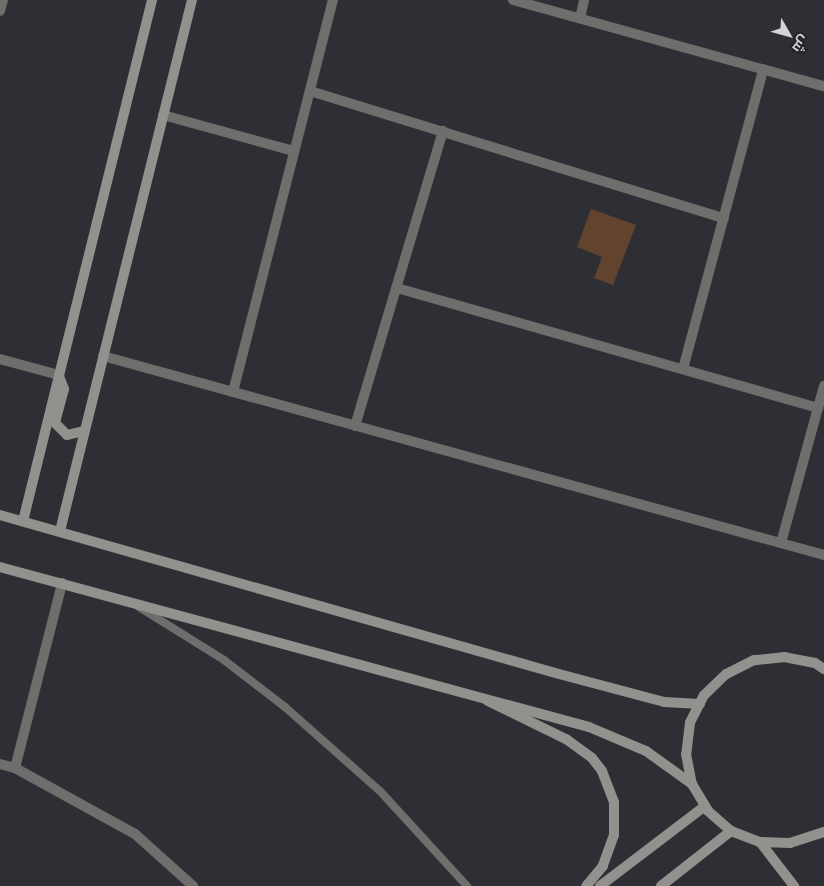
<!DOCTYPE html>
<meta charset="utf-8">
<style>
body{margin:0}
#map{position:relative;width:824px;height:886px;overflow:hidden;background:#2d2f34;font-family:"Work Sans",Cairo,sans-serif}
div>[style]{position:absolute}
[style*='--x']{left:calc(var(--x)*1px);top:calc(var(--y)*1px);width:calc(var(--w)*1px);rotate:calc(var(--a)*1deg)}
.building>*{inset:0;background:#62442e}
.lane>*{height:8px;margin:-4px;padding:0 4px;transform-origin:4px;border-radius:4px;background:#6f6e6c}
.street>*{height:10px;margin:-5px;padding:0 5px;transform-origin:5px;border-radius:5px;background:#6f6e6c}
.secondary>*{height:10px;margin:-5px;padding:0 5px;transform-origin:5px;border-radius:5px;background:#93918e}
span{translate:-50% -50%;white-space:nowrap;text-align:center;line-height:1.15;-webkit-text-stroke:5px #23252a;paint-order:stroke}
.north{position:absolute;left:764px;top:10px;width:50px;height:50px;-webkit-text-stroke:4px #23252a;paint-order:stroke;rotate:128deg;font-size:14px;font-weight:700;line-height:20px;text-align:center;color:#d2d4d7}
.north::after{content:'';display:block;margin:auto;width:18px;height:22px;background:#d2d4d7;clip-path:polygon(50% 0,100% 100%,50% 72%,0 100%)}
</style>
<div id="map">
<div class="building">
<i style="clip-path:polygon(591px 209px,636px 225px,613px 285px,594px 278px,602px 257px,577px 247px)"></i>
</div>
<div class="lane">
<i style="--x:139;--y:607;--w:100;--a:31.9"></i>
<i style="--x:224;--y:660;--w:77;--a:37.6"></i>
<i style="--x:285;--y:707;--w:127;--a:41.5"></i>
<i style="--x:380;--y:791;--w:129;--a:47.5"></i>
</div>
<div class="street">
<i style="--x:513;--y:0;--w:323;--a:15.5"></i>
<i style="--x:0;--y:11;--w:11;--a:-75"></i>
<i style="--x:580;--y:18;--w:18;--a:-77"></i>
<i style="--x:310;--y:91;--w:433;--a:17.1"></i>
<i style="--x:163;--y:115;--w:136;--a:15.4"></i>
<i style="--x:397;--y:288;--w:438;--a:15.9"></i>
<i style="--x:103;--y:356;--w:748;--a:15.43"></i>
<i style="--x:0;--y:359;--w:61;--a:15.2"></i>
<i style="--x:683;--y:369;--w:310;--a:-75"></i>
<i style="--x:233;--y:392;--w:405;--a:-75.7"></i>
<i style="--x:355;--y:426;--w:308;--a:-73.4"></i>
<i style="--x:781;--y:543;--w:163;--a:-74.7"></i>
<i style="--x:0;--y:764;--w:16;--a:15"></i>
<i style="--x:15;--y:768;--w:137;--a:28.8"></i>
<i style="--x:135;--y:834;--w:78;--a:41.9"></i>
<i style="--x:15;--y:768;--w:191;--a:-75.7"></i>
</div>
<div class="secondary">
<i style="--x:59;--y:376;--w:14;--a:69"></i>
<i style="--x:64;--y:389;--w:35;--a:105"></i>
<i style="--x:55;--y:423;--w:17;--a:45"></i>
<i style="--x:67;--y:435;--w:18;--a:-13"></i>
<i style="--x:0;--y:515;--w:581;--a:15.88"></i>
<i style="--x:559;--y:674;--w:109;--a:14.9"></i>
<i style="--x:664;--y:702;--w:36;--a:3"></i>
<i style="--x:23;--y:521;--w:537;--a:-76.09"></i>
<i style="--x:60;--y:531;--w:547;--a:-76.04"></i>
<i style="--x:0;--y:567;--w:610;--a:15.2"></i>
<i style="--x:589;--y:727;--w:62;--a:22.8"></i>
<i style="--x:646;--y:751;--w:57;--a:35.7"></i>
<i style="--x:824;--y:669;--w:11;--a:-146"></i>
<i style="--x:815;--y:663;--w:31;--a:-169"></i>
<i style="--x:785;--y:657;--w:31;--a:174"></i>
<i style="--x:754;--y:660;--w:31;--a:153"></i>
<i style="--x:726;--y:674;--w:30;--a:136"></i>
<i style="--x:704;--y:695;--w:31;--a:117"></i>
<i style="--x:690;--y:723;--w:31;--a:97"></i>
<i style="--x:686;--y:754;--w:31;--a:79"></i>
<i style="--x:692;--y:784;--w:31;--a:59"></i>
<i style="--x:708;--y:811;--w:30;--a:41"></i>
<i style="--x:731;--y:831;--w:31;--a:21"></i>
<i style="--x:760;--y:842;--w:30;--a:2"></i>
<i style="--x:790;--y:843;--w:36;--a:-18"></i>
<i style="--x:488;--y:701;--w:87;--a:26"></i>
<i style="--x:566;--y:739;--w:32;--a:36"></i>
<i style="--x:592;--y:758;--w:16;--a:52"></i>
<i style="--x:602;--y:771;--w:33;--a:69"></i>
<i style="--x:614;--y:802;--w:33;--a:90"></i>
<i style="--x:614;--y:835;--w:33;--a:110"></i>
<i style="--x:603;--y:866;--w:26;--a:130"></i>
<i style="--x:760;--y:842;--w:56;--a:52.3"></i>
<i style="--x:600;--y:886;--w:132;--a:-37.3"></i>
<i style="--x:661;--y:886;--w:89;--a:-38.2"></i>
</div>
<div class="north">ش</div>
</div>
